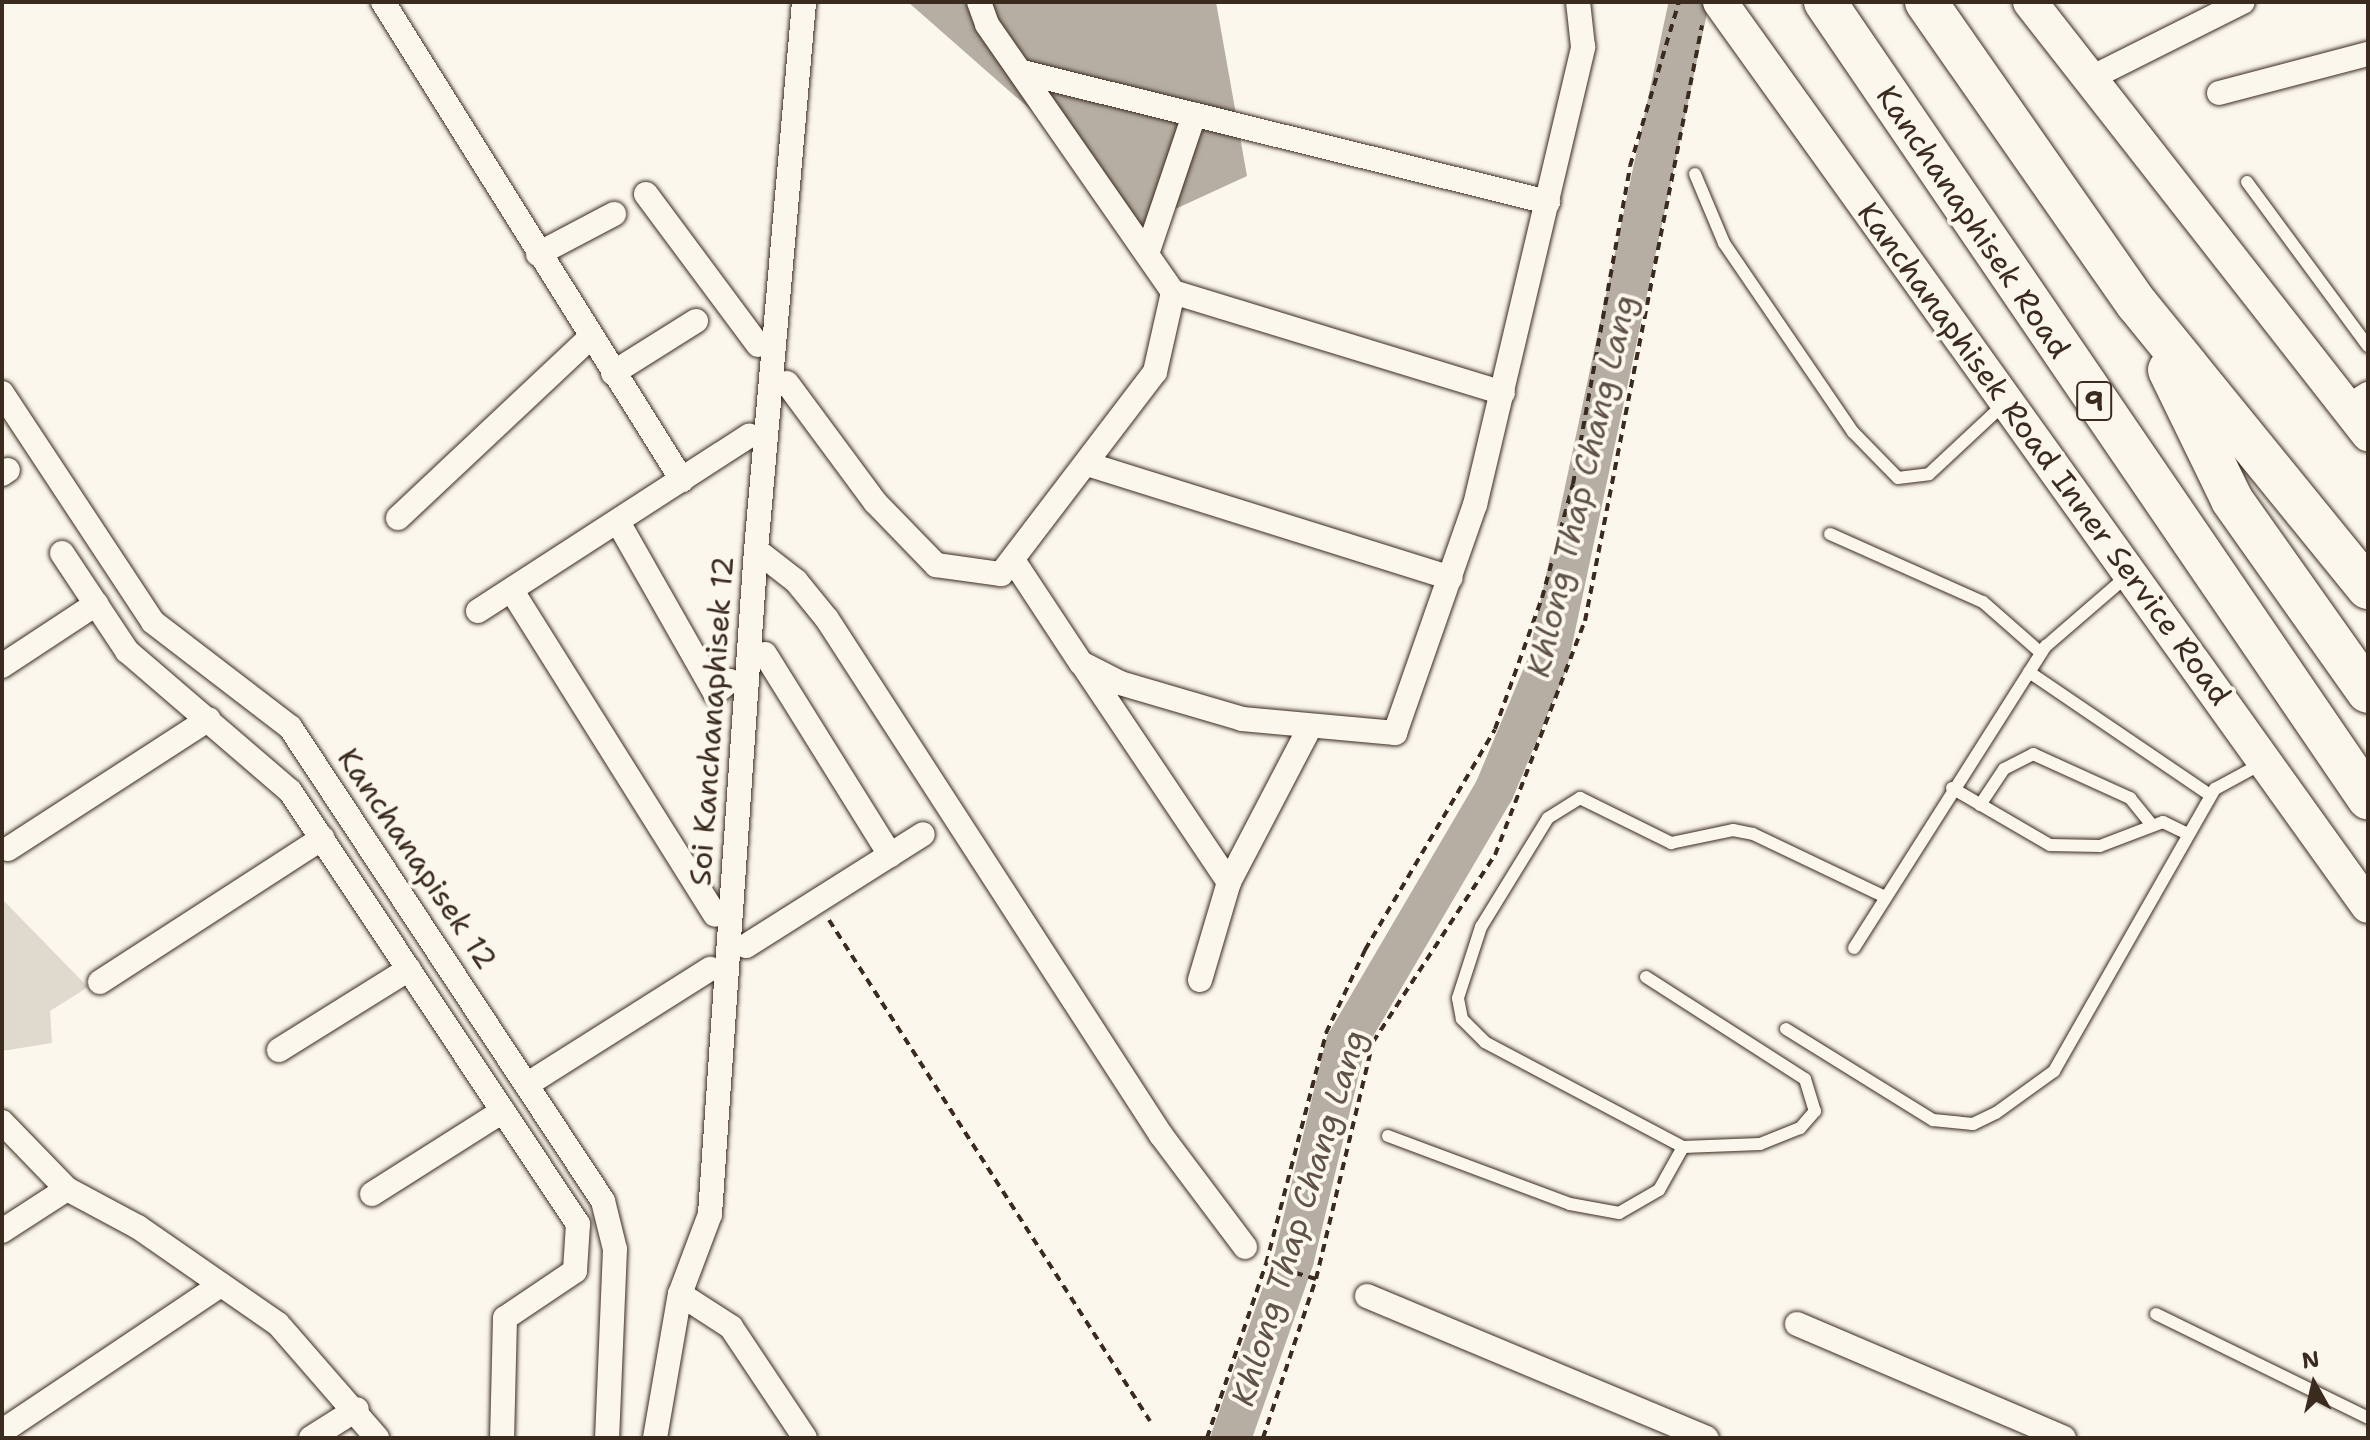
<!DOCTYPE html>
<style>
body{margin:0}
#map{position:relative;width:2370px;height:1440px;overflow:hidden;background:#fbf7ec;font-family:"Shantell Sans",sans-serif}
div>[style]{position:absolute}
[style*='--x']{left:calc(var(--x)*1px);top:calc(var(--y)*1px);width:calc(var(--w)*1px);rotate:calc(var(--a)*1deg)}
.green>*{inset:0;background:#dfd9ce}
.water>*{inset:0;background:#b6aea2}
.river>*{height:40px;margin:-20px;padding:0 20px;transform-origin:20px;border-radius:20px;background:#b6aea2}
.path>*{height:4px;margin-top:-2px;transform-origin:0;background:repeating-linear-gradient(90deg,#3b2a1e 0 8px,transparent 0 14px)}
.roads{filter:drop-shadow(0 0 2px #3b2a1e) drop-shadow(0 0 2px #3b2a1e)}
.service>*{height:12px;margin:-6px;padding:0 6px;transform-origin:6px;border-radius:6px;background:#fbf7ec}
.minor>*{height:24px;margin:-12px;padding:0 12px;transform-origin:12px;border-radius:12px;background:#fbf7ec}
.secondary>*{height:34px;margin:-17px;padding:0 17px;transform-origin:17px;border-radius:17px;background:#fbf7ec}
.motorway>*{height:42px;margin:-21px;padding:0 21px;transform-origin:21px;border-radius:21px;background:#fbf7ec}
span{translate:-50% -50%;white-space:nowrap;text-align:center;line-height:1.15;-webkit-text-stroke:8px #fbf7ec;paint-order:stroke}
.shield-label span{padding:2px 6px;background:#fbf7ec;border:2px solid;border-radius:6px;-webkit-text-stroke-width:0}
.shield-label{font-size:28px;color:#3b2a1e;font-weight:700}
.street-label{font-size:30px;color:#3b2a1e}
.water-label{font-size:32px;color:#605246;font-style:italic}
.frame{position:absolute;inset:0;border:4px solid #3b2a1e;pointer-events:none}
.north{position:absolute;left:2274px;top:1344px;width:80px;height:80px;-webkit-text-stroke:6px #fbf7ec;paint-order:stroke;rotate:352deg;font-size:22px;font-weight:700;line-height:32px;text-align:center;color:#3b2a1e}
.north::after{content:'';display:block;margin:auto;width:28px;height:36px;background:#3b2a1e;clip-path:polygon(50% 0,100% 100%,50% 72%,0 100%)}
</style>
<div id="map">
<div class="green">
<i style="clip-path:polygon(2px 899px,88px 987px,50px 1011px,52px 1043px,2px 1051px)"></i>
</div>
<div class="water">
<i style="clip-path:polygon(908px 2px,1216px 2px,1247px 176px,1121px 234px,1089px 161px)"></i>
</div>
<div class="river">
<i style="--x:1231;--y:1438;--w:190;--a:-70.6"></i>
<i style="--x:1294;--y:1259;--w:222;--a:-76.5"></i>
<i style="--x:1346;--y:1043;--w:292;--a:-59.6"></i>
<i style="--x:1494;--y:791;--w:140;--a:-67.3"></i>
<i style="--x:1548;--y:662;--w:675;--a:-77.94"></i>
</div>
<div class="path">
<i style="--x:829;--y:920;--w:595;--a:57.35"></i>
<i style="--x:1316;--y:1279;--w:244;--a:-76.5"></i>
<i style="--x:1373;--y:1042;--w:223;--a:-56.9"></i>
<i style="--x:1495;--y:855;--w:251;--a:-69"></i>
<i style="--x:1585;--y:621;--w:607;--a:-78.89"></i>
<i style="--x:1207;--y:1438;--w:184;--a:-71.3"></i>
<i style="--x:1266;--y:1264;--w:239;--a:-75.4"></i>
<i style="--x:1326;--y:1033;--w:92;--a:-64.8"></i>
<i style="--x:1365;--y:950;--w:256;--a:-59.5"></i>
<i style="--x:1495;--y:729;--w:139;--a:-70.3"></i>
<i style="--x:1542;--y:598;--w:118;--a:-74.8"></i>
<i style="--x:1573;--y:484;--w:323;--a:-79.8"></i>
<i style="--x:1630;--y:166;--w:171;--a:-73.4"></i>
<i style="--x:1263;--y:1438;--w:168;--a:-71.6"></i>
<i style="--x:1316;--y:1279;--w:52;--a:-163.3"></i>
</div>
<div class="roads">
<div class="service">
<i style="--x:1695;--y:174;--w:75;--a:67.2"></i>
<i style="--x:1724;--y:243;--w:229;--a:55.7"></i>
<i style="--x:1853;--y:432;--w:64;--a:45.6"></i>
<i style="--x:1898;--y:478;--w:31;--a:-7"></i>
<i style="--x:1929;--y:474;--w:103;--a:-43"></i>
<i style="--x:2247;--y:182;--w:204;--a:53.6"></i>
<i style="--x:1830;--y:534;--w:167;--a:24"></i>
<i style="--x:1983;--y:602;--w:77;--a:41.3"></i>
<i style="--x:2029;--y:672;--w:219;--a:34.2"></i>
<i style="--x:1952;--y:788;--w:113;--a:30.2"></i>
<i style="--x:2050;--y:845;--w:50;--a:1.1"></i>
<i style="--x:2100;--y:846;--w:67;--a:-20.9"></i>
<i style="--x:2163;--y:822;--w:25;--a:26"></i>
<i style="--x:1980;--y:805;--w:43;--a:-56.3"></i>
<i style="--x:2004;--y:769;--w:33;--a:-27"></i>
<i style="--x:2033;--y:754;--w:107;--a:24.4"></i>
<i style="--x:2130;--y:798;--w:32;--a:51"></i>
<i style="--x:1854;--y:948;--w:358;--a:-57.6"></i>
<i style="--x:2046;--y:646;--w:107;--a:-40.8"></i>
<i style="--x:1646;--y:977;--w:189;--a:32.7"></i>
<i style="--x:1805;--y:1079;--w:34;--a:73"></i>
<i style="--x:1815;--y:1111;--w:23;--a:131"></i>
<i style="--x:1800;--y:1128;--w:43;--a:158.2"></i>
<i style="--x:1760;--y:1144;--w:77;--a:177.8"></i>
<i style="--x:1683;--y:1147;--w:224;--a:-152.1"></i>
<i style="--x:1485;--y:1042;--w:33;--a:-135"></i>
<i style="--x:1462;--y:1019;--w:21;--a:-101"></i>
<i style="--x:1458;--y:998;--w:75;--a:-72.1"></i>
<i style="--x:1481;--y:927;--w:128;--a:-58.4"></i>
<i style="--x:1548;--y:818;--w:38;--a:-32"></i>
<i style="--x:1580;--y:798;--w:102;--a:26.3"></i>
<i style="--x:1671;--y:843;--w:63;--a:-11.8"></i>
<i style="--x:1733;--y:830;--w:20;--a:11"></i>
<i style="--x:1753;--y:834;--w:146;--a:25.5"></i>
<i style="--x:1786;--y:1029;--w:173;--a:31.8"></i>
<i style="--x:1933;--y:1120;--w:40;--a:5.7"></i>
<i style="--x:1973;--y:1124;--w:25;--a:-26"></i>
<i style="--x:1996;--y:1113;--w:72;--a:-35.9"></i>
<i style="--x:2054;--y:1071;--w:325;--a:-60.3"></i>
<i style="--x:2215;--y:789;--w:52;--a:-28.5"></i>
<i style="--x:1388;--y:1136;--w:194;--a:20.5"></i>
<i style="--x:1570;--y:1204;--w:50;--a:10.4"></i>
<i style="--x:1619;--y:1213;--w:46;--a:-29.9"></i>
<i style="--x:1659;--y:1190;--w:49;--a:-60.8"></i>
<i style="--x:2156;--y:1314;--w:236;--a:26.1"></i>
</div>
<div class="minor">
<i style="--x:383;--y:2;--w:564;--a:57.97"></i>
<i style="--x:1022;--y:72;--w:542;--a:13.88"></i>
<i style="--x:2087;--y:80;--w:174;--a:-26.6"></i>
<i style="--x:2219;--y:93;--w:154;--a:-14.7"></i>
<i style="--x:646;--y:194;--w:188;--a:53.4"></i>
<i style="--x:1148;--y:251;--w:144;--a:-71.3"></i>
<i style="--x:538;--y:254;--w:86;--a:-27.8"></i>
<i style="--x:1173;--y:292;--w:345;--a:17"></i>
<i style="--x:613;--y:373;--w:98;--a:-32.1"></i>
<i style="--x:787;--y:383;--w:148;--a:53.5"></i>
<i style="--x:875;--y:502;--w:88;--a:45.9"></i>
<i style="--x:936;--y:565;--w:66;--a:7.9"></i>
<i style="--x:1001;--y:574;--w:254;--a:-52.7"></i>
<i style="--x:1155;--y:372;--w:82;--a:-77.3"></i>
<i style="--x:1173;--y:292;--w:326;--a:-124.8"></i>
<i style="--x:987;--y:24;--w:23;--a:-110"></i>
<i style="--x:2;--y:393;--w:274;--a:56.6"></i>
<i style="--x:153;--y:622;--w:173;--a:37.5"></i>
<i style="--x:290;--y:727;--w:568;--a:56.56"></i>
<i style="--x:603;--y:1201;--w:49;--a:76"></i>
<i style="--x:615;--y:1249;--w:189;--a:92.4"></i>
<i style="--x:2347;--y:407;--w:25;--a:-32"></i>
<i style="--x:1087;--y:464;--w:381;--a:17.4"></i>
<i style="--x:2;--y:474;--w:7;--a:-34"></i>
<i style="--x:398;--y:518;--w:263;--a:-43.2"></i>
<i style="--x:618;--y:522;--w:197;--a:60.4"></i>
<i style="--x:715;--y:693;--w:19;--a:-39"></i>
<i style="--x:756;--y:550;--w:51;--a:37.8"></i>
<i style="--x:796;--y:581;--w:49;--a:50.8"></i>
<i style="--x:827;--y:619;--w:615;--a:57.09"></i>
<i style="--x:1161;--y:1135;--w:140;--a:53.1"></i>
<i style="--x:62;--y:553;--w:118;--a:56.4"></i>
<i style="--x:127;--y:651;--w:215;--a:40.7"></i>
<i style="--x:290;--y:791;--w:520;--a:56.37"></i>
<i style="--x:578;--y:1224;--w:47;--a:93.7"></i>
<i style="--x:575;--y:1271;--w:84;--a:146.1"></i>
<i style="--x:505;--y:1318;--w:120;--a:91.4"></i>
<i style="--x:1013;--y:560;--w:123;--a:56.6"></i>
<i style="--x:1081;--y:663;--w:44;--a:27.1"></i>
<i style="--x:1120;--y:683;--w:127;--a:16.4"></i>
<i style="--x:1242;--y:719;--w:154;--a:5.2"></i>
<i style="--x:1395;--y:733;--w:242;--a:-70.7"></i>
<i style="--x:1475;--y:505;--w:471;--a:-76.7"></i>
<i style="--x:1583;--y:47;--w:45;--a:-96.3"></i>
<i style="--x:512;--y:591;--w:382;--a:57.9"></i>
<i style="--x:478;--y:611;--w:323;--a:-32.9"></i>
<i style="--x:765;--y:654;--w:237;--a:58.1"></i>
<i style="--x:1083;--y:665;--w:262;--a:56.1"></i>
<i style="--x:2;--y:666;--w:113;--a:-33.4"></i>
<i style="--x:8;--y:849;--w:239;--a:-32.9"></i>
<i style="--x:746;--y:946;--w:209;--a:-32.3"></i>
<i style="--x:1200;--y:980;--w:102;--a:-73.5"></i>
<i style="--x:1229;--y:882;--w:175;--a:-62.4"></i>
<i style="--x:100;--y:982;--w:265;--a:-32.9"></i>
<i style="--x:279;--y:1050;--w:153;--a:-31.9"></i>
<i style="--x:531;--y:1082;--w:212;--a:-32.3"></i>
<i style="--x:2;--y:1122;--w:93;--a:45.9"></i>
<i style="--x:67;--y:1189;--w:81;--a:28.2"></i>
<i style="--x:138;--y:1227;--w:170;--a:34.7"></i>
<i style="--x:278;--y:1324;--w:151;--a:49"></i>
<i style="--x:372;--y:1194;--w:155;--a:-32.4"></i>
<i style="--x:2;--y:1231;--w:77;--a:-32.9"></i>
<i style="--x:680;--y:1294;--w:61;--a:32.9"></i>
<i style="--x:731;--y:1327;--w:133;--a:56.3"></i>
<i style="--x:1367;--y:1296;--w:368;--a:22.7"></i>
<i style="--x:1797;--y:1324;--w:290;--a:23.1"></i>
<i style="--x:4;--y:1430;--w:261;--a:-33.8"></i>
<i style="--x:311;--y:1438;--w:54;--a:-32.2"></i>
<i style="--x:655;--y:1438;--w:146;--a:-80.2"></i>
<i style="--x:680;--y:1294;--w:85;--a:-69.4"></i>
<i style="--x:710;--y:1214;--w:666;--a:-86.04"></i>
<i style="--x:756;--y:550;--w:550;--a:-84.99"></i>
</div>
<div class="secondary">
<i style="--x:1720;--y:2;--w:1112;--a:54.37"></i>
<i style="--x:2030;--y:2;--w:549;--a:51.96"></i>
</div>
<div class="motorway">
<i style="--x:1825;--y:2;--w:964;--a:55.7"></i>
<i style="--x:1926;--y:2;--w:368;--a:55.1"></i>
<i style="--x:2137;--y:304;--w:366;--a:50.9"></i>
<i style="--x:2169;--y:370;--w:144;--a:64.1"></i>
<i style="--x:2232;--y:500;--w:235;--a:54.7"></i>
</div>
</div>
<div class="shield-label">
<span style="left:2094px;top:401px">9</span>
</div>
<div class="street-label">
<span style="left:1973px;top:222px;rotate:56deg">Kanchanaphisek Road</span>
<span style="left:2044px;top:454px;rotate:54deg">Kanchanaphisek Road Inner Service Road</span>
<span style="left:712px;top:721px;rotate:-86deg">Soi Kanchanaphisek 12</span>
<span style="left:417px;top:859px;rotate:56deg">Kanchanapisek 12</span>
</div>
<div class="water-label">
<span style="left:1582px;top:486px;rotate:-77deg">Khlong Thap Chang Lang</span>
<span style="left:1299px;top:1218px;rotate:-73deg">Khlong Thap Chang Lang</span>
</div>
<div class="frame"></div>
<div class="north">N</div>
</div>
